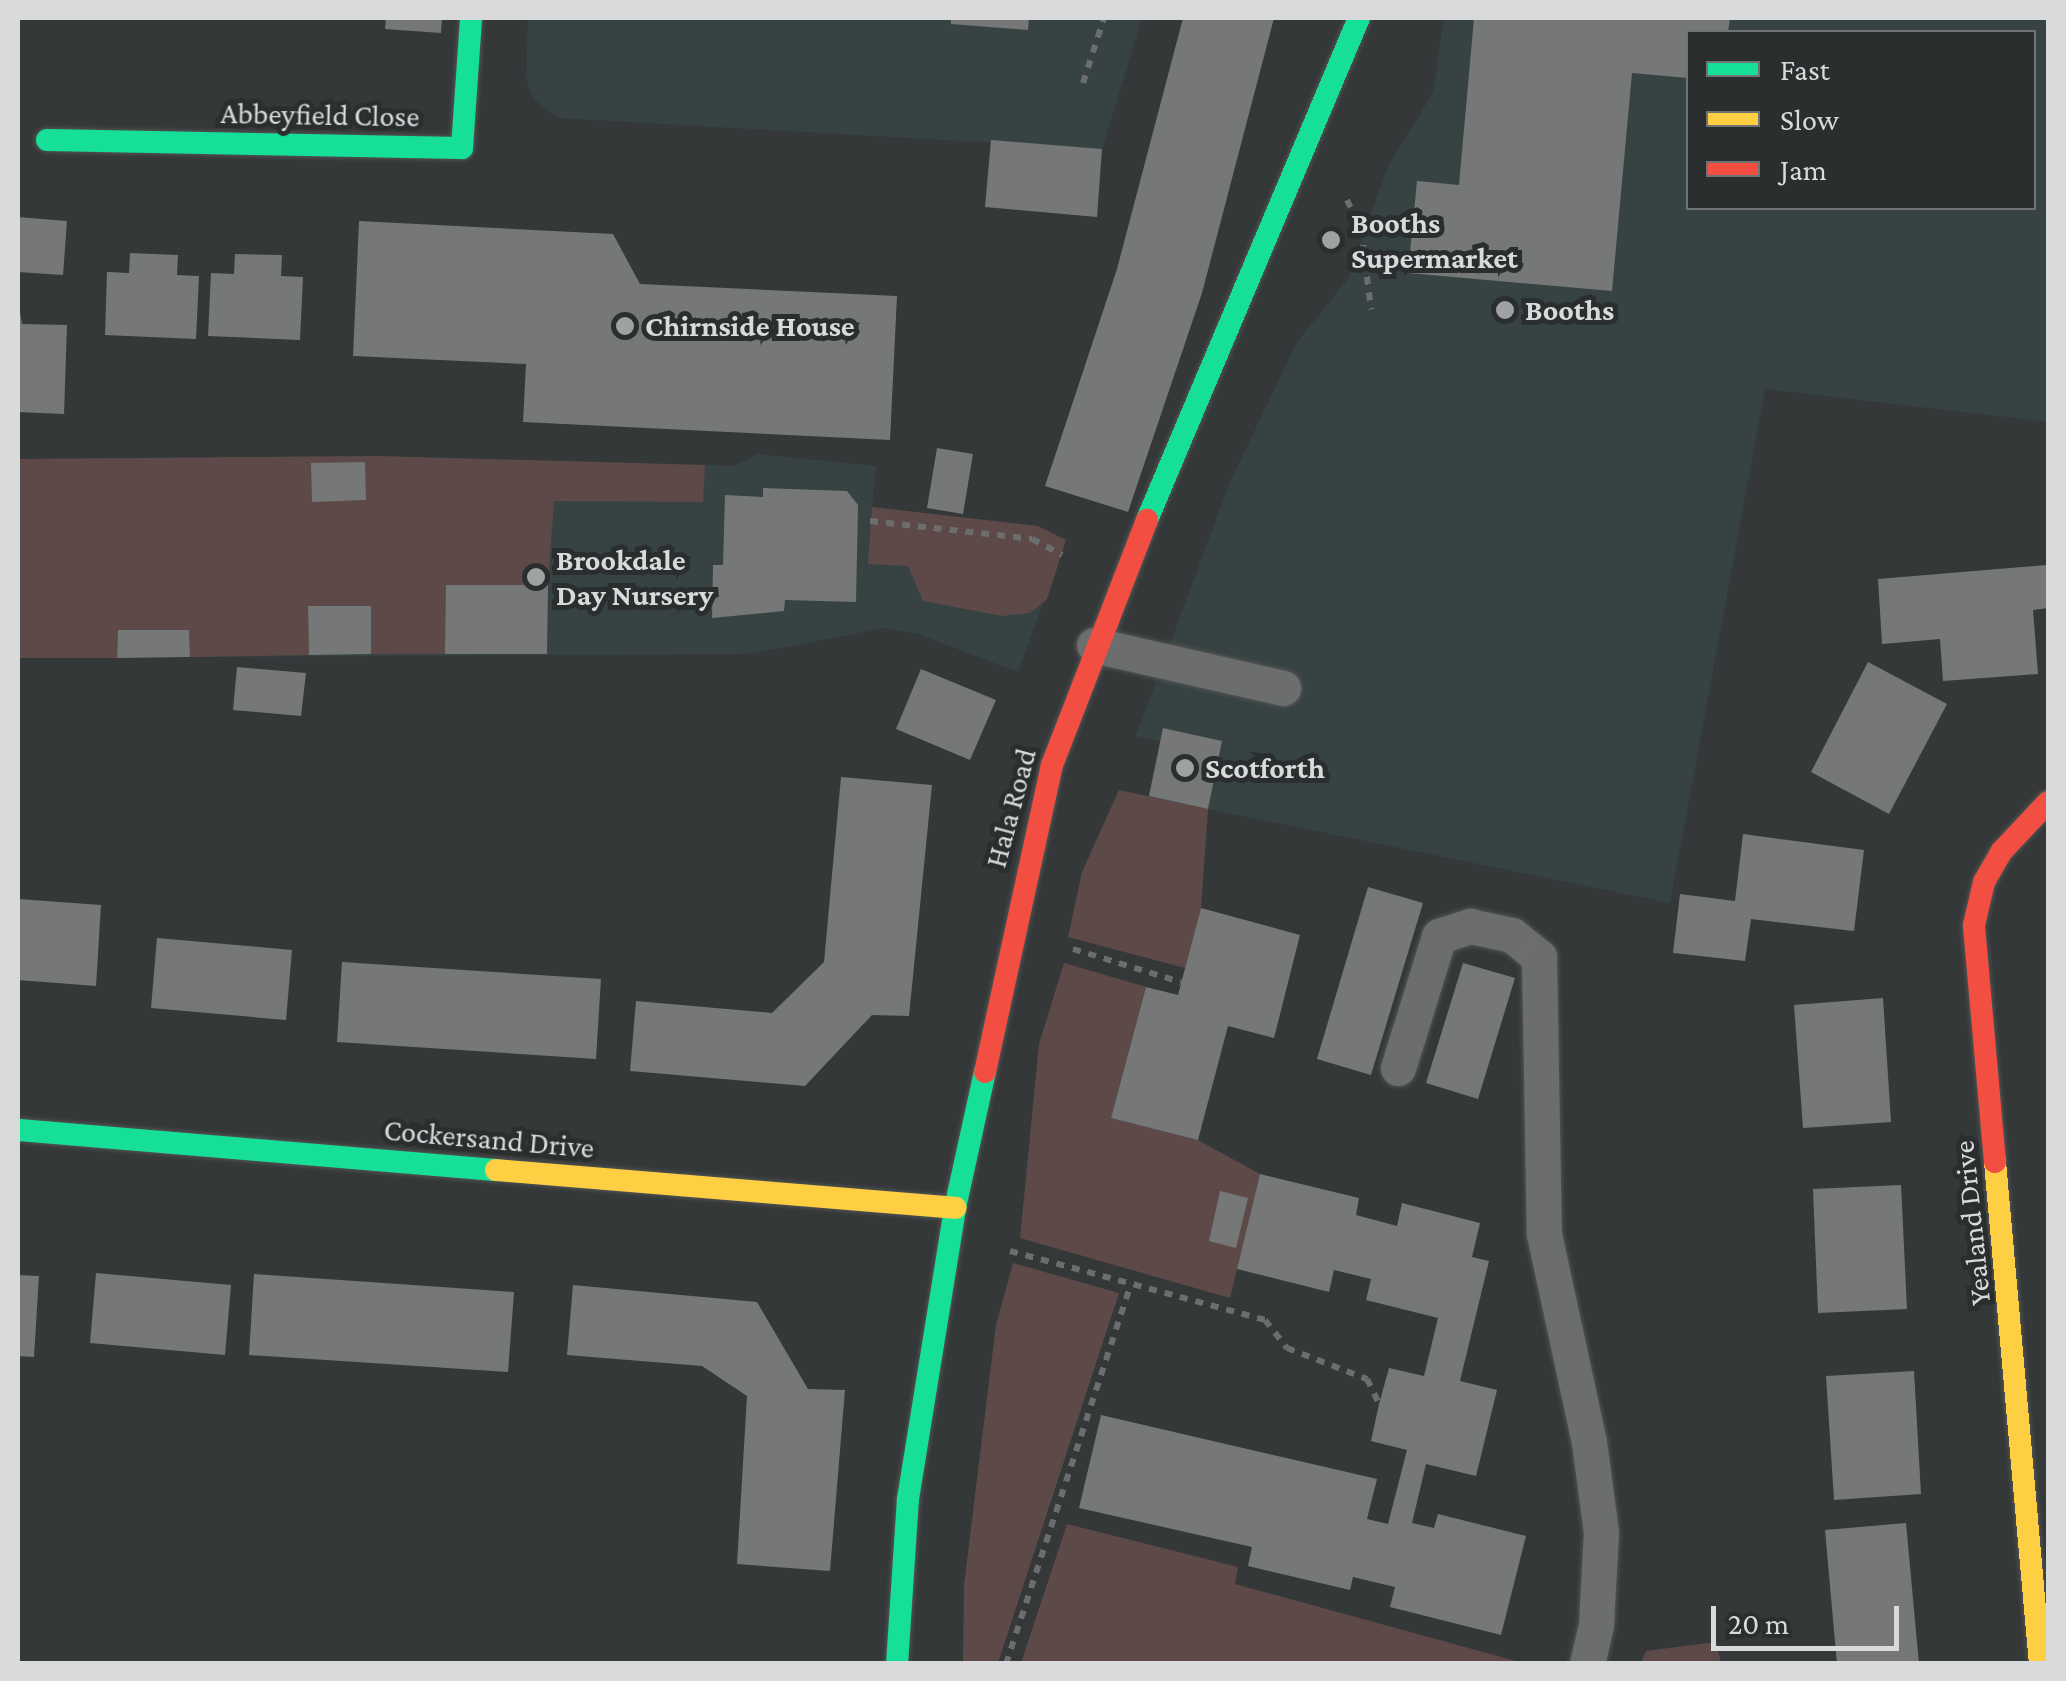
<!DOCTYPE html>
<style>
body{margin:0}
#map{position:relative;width:2066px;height:1681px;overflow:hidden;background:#353838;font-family:"Crimson Pro",serif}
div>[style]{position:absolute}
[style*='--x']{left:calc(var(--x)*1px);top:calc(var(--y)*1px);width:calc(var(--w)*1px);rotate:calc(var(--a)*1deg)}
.built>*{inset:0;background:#374243}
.green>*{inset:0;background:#5d4a48}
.building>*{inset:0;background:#767878}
.path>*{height:6px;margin-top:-3px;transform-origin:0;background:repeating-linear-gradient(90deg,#6c6e6e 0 8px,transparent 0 16px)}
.roads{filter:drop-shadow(0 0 2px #525454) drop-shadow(0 0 2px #525454)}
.lane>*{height:35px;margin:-17.5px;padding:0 17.5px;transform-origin:17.5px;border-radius:17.5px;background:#6c6e6e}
.fast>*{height:22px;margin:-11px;padding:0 11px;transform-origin:11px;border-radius:11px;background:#16e098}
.slow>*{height:22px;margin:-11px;padding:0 11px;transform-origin:11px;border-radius:11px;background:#ffcf43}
.jam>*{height:22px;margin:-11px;padding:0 11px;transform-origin:11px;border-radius:11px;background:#f24e42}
.dots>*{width:28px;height:28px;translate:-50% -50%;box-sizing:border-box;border:5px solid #2a2e2f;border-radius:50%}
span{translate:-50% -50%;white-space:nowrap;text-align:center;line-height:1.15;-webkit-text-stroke:10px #2a2e2f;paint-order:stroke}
.street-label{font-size:30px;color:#d8dadb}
.poi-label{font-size:30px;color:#d8dadb;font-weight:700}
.left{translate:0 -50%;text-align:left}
.frame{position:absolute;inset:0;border:20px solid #d8dadb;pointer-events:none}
.legend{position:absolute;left:1686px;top:30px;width:350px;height:180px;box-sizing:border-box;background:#2a2e2f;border:2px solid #707374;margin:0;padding:12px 18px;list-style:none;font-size:30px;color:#d8dadb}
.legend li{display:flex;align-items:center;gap:20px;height:50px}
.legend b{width:50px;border:2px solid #707374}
.scale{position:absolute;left:1711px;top:1606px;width:188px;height:45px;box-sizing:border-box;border:5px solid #d8dadb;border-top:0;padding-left:12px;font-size:30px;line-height:35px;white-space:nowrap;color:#d8dadb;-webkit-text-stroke:8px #2a2e2f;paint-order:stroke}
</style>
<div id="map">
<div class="built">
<i style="clip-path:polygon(528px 18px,1142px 18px,1102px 149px,559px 118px,534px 100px,526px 79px)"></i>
<i style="clip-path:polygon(evenodd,1444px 18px,2048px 18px,2048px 422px,1765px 389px,1670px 903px,1208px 809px,1222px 741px,1164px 728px,1161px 741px,1136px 736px,1230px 482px,1297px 342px,1348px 279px,1388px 166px,1433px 93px,1444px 18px,1688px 32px,2034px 32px,2034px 208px,1688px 208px,1688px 32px)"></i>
<i style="clip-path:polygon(758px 454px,876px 466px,872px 507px,1038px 526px,1066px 540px,1018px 672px,918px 634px,885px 628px,749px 654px,18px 658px,18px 459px,376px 456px,734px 466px)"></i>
</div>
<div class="green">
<i style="clip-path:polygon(376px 456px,705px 465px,703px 502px,554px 501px,548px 585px,445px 654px,371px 654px,370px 606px,308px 606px,309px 655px,190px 657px,189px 630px,118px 630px,117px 658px,18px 658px,18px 459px)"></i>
<i style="clip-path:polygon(872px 507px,1038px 526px,1066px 540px,1047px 599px,1030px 613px,1002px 616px,923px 601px,908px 566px,868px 564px)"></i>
<i style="clip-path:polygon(1119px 790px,1208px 809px,1201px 908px,1185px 968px,1068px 937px,1082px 872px)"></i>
<i style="clip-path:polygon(1064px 963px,1146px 987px,1111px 1118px,1198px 1140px,1260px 1174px,1230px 1298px,1020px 1238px,1039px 1044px)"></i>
<i style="clip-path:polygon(1013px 1263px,1119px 1293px,998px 1663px,963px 1663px,964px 1585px,996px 1325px)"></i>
<i style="clip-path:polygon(1067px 1524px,1238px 1567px,1235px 1584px,1523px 1663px,1021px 1663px)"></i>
<i style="clip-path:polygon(1716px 1642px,1721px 1663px,1641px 1663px,1646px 1651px)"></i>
</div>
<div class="building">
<i style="clip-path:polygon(386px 18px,442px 18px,441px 33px,385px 29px)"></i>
<i style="clip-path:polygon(951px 18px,1029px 18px,1028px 30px,951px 24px)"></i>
<i style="clip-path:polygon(1183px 18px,1274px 18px,1202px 293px,1128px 512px,1045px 486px,1117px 269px)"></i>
<i style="clip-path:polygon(1474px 18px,1730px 18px,1728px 32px,1688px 32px,1688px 78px,1632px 73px,1612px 291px,1408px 273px,1417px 181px,1459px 185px)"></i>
<i style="clip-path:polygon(991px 140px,1102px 149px,1097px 217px,985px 207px)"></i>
<i style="clip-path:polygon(18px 217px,67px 221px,63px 275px,18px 272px)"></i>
<i style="clip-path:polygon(359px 221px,613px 234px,640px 284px,897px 296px,890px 440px,523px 422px,526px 364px,353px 356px)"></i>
<i style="clip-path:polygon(130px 253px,178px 255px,177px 275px,199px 276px,196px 339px,105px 335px,107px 272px,129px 273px)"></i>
<i style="clip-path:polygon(235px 254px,282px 255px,281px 276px,303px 277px,300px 340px,208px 336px,211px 273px,234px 274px)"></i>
<i style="clip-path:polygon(18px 300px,22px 324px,67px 325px,64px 414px,18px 412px)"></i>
<i style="clip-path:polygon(937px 448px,973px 454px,963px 514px,927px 508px)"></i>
<i style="clip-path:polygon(365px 462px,366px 500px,312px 502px,311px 463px)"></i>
<i style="clip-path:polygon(763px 488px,847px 491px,858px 505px,856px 602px,785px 600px,784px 611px,712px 618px,713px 565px,723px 565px,725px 495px,763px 497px)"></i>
<i style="clip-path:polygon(2046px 565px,2048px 608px,2033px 610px,2038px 674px,1943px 681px,1940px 639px,1882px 644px,1878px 579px)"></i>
<i style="clip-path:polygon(446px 585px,548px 585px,547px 654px,445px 654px)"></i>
<i style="clip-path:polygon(308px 606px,371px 606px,371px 654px,309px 655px)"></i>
<i style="clip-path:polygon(118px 630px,189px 630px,190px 657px,117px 658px)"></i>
<i style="clip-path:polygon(1868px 662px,1947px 704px,1889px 814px,1811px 772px)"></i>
<i style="clip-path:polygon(237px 667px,306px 673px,301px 716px,233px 710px)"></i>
<i style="clip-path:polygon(921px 669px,996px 700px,970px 760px,896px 729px)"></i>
<i style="clip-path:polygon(1163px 728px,1222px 741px,1208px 809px,1149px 796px)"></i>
<i style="clip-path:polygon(841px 777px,932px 785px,909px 1016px,872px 1015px,805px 1086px,630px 1071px,636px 1001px,772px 1013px,824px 962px)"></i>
<i style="clip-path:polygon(1743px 834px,1864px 850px,1854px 931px,1751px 919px,1745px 961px,1673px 953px,1680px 894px,1735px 901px)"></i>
<i style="clip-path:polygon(1368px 887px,1423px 903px,1371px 1075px,1317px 1059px)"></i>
<i style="clip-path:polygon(18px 899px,101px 905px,96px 986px,18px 980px)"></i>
<i style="clip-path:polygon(1201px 908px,1300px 935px,1274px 1038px,1228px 1026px,1198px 1140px,1111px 1118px,1146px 987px,1178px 995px)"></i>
<i style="clip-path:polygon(157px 938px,292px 950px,286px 1020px,151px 1008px)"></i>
<i style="clip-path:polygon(342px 962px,601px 979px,596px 1059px,337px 1042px)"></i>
<i style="clip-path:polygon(1463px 963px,1515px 978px,1478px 1099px,1426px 1083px)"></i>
<i style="clip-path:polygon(1883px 998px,1891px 1122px,1803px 1128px,1794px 1005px)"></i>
<i style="clip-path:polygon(1260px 1174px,1359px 1198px,1356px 1215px,1397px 1226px,1402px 1203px,1480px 1223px,1472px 1257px,1489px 1261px,1460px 1381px,1497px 1390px,1476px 1476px,1426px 1464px,1412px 1523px,1434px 1528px,1438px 1514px,1526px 1536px,1501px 1635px,1390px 1607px,1395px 1587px,1353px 1577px,1350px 1590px,1248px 1566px,1252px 1547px,1079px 1508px,1101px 1415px,1377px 1479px,1367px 1519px,1388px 1524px,1407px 1450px,1371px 1441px,1379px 1404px,1389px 1368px,1424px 1376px,1438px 1318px,1366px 1300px,1371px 1279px,1334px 1270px,1329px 1292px,1237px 1269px)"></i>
<i style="clip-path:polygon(1901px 1185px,1907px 1309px,1818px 1313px,1813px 1189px)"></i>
<i style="clip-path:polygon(1220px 1191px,1248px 1198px,1236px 1248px,1209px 1241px)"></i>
<i style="clip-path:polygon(96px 1273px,231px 1285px,225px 1355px,90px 1343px)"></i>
<i style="clip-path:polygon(254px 1274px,514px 1292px,508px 1372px,249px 1355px)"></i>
<i style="clip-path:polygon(18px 1275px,39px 1276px,34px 1357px,18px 1356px)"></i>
<i style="clip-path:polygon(573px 1285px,757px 1302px,808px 1389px,845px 1390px,830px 1571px,737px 1564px,747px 1396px,702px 1366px,567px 1355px)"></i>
<i style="clip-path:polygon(1914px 1371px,1921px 1494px,1834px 1500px,1826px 1376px)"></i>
<i style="clip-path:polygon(1906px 1523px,1919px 1664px,1837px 1664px,1825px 1530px)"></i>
</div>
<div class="path">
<i style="--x:1083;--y:83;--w:68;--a:-72.1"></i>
<i style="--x:1347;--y:200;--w:32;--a:64"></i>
<i style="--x:1361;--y:229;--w:81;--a:82.9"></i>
<i style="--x:870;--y:521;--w:163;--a:6.3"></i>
<i style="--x:1032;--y:539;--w:34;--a:28"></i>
<i style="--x:1073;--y:949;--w:113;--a:17"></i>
<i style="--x:1010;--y:1251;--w:264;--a:15.1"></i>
<i style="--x:1265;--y:1320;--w:36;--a:52"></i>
<i style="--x:1287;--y:1348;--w:86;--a:21.2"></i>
<i style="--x:1367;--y:1379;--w:28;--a:64"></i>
<i style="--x:1006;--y:1664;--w:400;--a:-71.8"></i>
</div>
<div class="roads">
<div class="lane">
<i style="--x:1094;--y:645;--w:194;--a:12.8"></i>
<i style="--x:1398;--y:1068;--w:138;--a:-72.7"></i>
<i style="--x:1439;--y:936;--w:33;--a:-18"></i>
<i style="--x:1470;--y:926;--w:43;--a:12.1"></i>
<i style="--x:1512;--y:935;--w:35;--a:39"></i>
<i style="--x:1539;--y:957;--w:277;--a:89"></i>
<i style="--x:1544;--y:1234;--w:213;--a:77.8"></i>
<i style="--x:1589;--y:1442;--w:91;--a:82.4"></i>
<i style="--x:1601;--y:1532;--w:93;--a:93.1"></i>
<i style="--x:1596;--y:1625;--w:40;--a:103"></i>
</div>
<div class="fast">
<i style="--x:47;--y:140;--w:415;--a:1.1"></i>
<i style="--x:462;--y:148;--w:130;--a:-86"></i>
<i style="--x:1147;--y:520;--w:545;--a:-67.11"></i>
<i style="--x:18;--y:1130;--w:480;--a:4.8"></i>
<i style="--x:897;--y:1664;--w:165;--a:-86.2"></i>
<i style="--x:908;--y:1499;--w:295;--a:-80.8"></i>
<i style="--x:955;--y:1208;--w:139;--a:-77.6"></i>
</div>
<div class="slow">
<i style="--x:1995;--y:1162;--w:504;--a:84.88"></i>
<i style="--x:496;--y:1170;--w:461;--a:4.7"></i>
</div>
<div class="jam">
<i style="--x:985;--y:1072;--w:314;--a:-77.7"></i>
<i style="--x:1052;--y:765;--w:263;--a:-68.8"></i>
<i style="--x:1995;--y:1162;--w:238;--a:-95.1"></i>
<i style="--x:1974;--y:925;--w:44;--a:-76.9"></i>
<i style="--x:1984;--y:882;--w:36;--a:-60"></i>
<i style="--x:2002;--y:851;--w:67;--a:-46.8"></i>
</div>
</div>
<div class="dots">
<i style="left:1331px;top:240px;background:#9fa1a2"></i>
<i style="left:1505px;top:310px;background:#9fa1a2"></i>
<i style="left:625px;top:326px;background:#9fa1a2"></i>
<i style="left:536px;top:577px;background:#9fa1a2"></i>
<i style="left:1185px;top:768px;background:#9fa1a2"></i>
</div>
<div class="street-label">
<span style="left:320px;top:115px;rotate:1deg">Abbeyfield Close</span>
<span style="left:1011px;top:808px;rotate:-75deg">Hala Road</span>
<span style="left:489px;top:1139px;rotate:5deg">Cockersand Drive</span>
<span style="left:1972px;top:1223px;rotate:-96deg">Yealand Drive</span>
</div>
<div class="poi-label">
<span class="left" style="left:1351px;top:240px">Booths<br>Supermarket</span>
<span class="left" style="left:1525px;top:310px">Booths</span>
<span class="left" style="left:645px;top:326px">Chirnside House</span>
<span class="left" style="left:556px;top:577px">Brookdale<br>Day Nursery</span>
<span class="left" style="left:1205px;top:768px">Scotforth</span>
</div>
<div class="frame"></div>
<ul class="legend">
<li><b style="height:12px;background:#16e098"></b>Fast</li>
<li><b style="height:12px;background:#ffcf43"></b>Slow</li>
<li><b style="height:12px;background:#f24e42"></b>Jam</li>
</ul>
<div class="scale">20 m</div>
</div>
